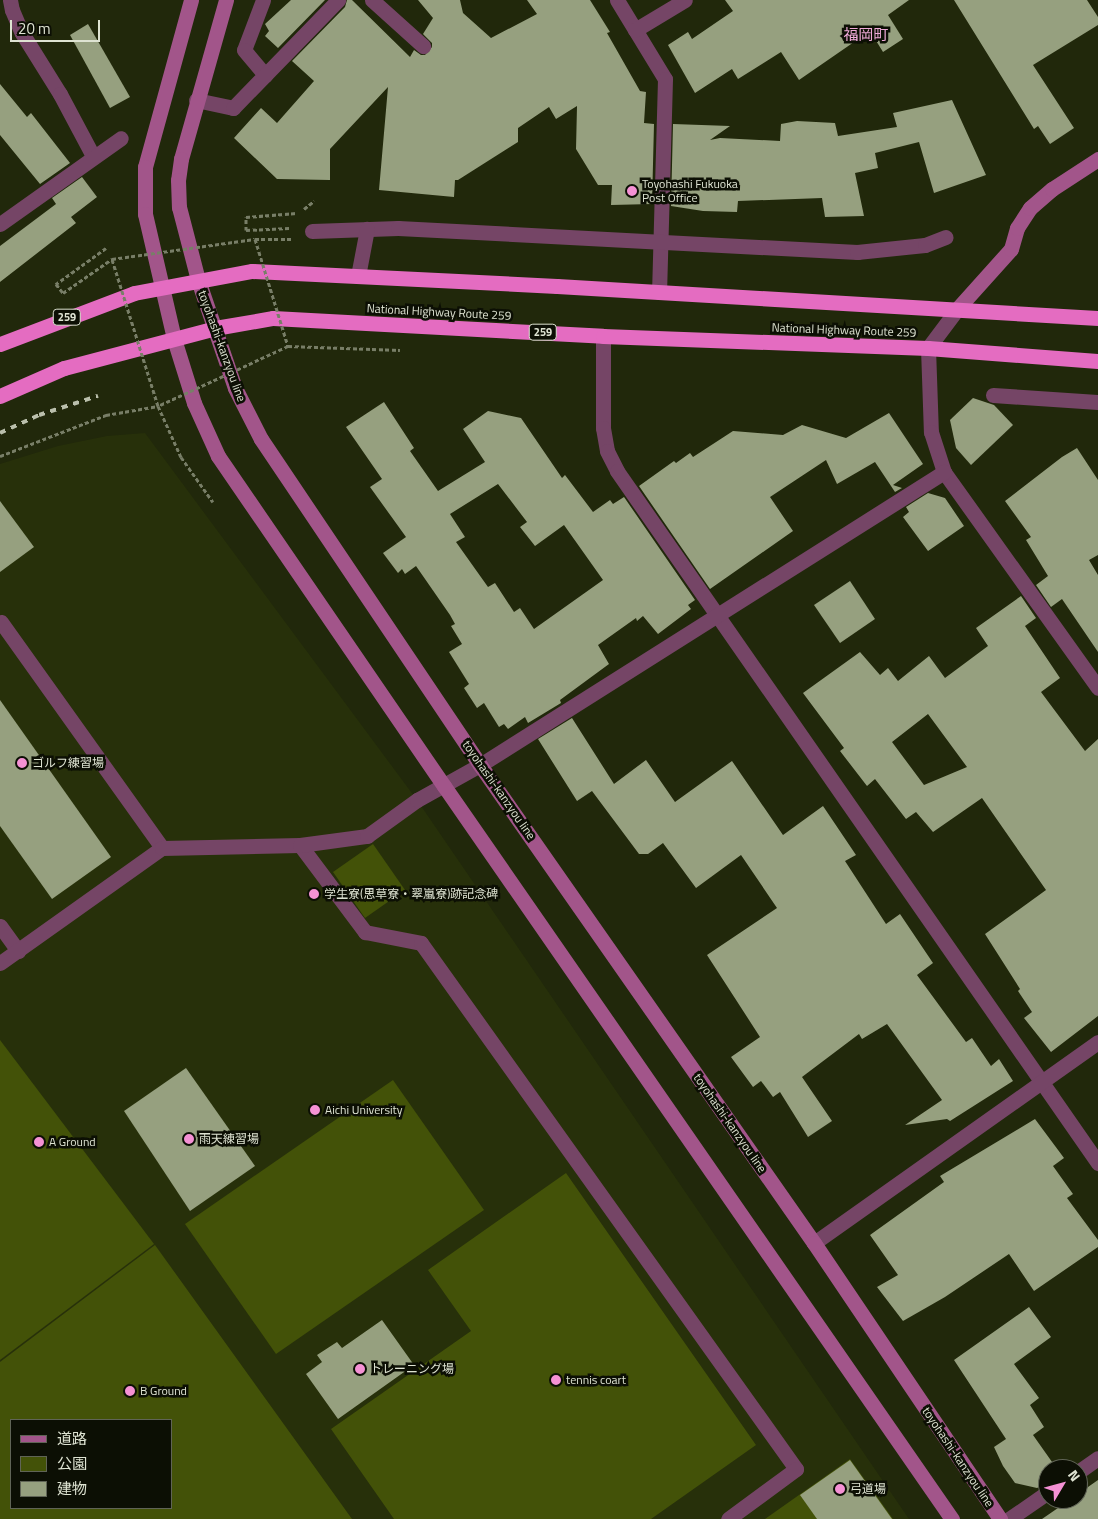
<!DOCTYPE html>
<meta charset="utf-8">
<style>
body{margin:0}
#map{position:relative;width:1098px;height:1519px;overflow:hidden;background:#21280b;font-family:"Titillium Web","Noto Sans JP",sans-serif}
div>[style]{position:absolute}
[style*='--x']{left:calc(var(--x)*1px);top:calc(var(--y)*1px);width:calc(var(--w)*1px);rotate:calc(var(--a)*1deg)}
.built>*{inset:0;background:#27300a}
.green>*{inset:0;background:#435208}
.building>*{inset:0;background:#96a07f}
.path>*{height:3px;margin-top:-1.5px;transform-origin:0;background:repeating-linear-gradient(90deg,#787e67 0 4px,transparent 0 6.5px)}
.lane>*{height:15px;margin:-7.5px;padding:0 7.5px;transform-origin:7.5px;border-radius:7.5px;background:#754566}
.street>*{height:15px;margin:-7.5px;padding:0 7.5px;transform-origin:7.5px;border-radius:7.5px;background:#754566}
.secondary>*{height:15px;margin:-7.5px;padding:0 7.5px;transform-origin:7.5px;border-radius:7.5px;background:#a2558a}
.highway>*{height:15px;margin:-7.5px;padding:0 7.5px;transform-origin:7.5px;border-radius:7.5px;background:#e46cc1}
.rail>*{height:4px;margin-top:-2px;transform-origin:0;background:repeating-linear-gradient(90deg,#babfac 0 6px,transparent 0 12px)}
.path-bridge>*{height:3px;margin-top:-1.5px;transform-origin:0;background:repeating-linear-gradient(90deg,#787e67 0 4px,transparent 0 6.5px)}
.dots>*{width:14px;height:14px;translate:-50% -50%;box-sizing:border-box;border:2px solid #0c0f04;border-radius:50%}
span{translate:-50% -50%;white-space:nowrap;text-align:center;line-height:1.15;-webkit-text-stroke:5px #0c0f04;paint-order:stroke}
.shield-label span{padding:1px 4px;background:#0c0f04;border:1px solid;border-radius:4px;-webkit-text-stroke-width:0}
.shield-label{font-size:11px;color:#dee3d2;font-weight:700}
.poi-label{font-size:12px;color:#dee3d2}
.left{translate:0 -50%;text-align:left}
.street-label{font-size:12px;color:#dee3d2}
.quarter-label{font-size:15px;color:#efaad8}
.legend{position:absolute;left:10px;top:1419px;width:162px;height:90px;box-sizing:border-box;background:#0c0f04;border:1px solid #606456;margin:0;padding:6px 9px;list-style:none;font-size:15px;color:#dee3d2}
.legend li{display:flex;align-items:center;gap:10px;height:25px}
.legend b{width:25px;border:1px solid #606456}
.north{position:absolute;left:1038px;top:1459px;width:50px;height:50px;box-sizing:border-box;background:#0c0f04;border:1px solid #606456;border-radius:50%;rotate:53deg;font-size:14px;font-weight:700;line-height:20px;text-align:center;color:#dee3d2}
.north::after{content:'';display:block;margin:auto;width:18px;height:22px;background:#f491d4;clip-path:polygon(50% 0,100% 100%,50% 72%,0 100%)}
.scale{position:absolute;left:10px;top:20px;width:90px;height:22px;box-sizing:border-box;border:2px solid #dee3d2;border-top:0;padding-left:6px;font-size:15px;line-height:18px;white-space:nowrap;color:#dee3d2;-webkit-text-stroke:4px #0c0f04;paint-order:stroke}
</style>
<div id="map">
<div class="built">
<i style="clip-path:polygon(evenodd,145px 433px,417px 800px,909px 1519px,0 1519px,0 464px,58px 446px,107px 436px,145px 433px,11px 1420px,171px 1420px,171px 1508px,11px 1508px,11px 1420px)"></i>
</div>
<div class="green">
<i style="clip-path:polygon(373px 844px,405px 890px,365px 918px,333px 872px)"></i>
<i style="clip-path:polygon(0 1040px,154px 1244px,0 1360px)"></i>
<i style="clip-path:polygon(393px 1080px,484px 1210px,276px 1354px,185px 1224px)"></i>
<i style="clip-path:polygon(566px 1173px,756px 1445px,651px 1519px,394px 1519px,331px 1429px,471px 1331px,428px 1270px)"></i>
<i style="clip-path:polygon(evenodd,155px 1245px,352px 1519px,0 1519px,0 1362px,155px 1245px,11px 1420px,171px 1420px,171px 1508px,11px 1508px,11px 1420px)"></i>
<i style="clip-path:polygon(850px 1459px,893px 1519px,765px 1519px)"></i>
</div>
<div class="building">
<i style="clip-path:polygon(291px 0,325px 0,278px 48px,265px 36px,269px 31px,265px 24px)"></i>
<i style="clip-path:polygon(347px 0,352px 0,410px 57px,414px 50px,421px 55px,425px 55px,432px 47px,432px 43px,423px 34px,433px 18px,418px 0,460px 0,463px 13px,491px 38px,537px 14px,527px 0,590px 0,610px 32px,607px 33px,640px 91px,646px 92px,644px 123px,654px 124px,652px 204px,611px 205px,612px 185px,598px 185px,576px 149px,577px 106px,556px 119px,549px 107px,518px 128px,518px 142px,458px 180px,455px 180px,454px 197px,379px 190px,388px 87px,330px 149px,330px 180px,277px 179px,234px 138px,261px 108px,277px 123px,314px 81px,292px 61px,345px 7px)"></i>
<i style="clip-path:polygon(725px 0,909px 0,888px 15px,903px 39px,883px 52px,870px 31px,799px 80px,781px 52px,738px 79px,732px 69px,695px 93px,668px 45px,688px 32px,692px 39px,733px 11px)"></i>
<i style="clip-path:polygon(954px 0,1087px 0,1098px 17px,1098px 25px,1033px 65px,1074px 128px,1050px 144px,1038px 126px,1034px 129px)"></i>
<i style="clip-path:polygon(88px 24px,130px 97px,110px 108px,70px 35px)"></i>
<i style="clip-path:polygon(0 84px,27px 117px,31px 113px,70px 163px,40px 184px,0 135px)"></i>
<i style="clip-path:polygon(952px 100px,986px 175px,934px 193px,919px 142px,875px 153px,878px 168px,855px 173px,864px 216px,825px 217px,822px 198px,738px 201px,737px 212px,703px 211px,671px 206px,673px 124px,730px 126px,710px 140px,720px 138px,780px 141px,781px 124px,797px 121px,835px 123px,838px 136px,897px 127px,893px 113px)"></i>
<i style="clip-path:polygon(82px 177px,97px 197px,71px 217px,76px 223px,0 282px,0 246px,56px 204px,52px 198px)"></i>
<i style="clip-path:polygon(973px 398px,994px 405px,1013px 425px,971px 465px,956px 448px,950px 420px)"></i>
<i style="clip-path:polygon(evenodd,384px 402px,414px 448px,410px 451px,438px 491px,485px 462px,463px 429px,488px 411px,521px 418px,562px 478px,565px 475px,593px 512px,610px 500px,613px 504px,624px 497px,695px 600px,688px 605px,691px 609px,658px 634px,643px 616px,637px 621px,636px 618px,598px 645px,609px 664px,560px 700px,561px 703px,528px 723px,525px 717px,508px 729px,504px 724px,499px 727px,484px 703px,477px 708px,464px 688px,469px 684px,449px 652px,462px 644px,451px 626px,455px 624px,450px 615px,416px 566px,405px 574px,402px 569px,398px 573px,383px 553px,406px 537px,370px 487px,382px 479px,346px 427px,384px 402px,498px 484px,527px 522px,520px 527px,535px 546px,564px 525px,603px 580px,534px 629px,520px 608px,514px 612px,495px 583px,488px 587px,456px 542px,465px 537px,450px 514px,498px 484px)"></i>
<i style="clip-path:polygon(889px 413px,923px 464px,893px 485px,902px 488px,895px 492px,875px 462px,837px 484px,826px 460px,770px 497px,793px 531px,710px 589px,639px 486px,674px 461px,676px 463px,690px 453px,693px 457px,733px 431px,783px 435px,802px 425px,846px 438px)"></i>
<i style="clip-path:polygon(1077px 448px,1098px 480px,1098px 555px,1089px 560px,1098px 575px,1098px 652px,1062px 599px,1051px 607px,1036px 585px,1048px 576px,1026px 540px,1031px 537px,1005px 501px,1062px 457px)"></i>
<i style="clip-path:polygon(928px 493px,945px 498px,964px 526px,928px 551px,903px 517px,909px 512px,906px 507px)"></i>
<i style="clip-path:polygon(0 501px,34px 547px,0 572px)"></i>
<i style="clip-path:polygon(850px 581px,875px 619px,840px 643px,814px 605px)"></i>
<i style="clip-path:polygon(evenodd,1021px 596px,1036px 618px,1025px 626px,1060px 678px,1041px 692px,1085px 751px,1098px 739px,1098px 1016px,1051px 1052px,1024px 1018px,1032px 1012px,1018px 991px,1020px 989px,985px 934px,1046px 890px,982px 798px,933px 832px,916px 812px,906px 819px,875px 779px,867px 786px,840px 751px,844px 748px,803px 693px,860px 652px,880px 675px,888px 668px,898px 681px,929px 656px,945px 678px,988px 646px,976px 628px,1021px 596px,928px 714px,967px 767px,924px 785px,892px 742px,928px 714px)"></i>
<i style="clip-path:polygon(0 700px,111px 857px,52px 899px,0 826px)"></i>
<i style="clip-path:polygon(572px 718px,614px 784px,646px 760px,675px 802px,732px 761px,783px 835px,823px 806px,856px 855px,845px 861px,886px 924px,900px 914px,933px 963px,917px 975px,966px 1042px,972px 1038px,991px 1066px,999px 1059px,1013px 1081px,950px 1121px,947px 1119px,905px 1125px,942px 1100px,887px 1024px,862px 1039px,859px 1034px,802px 1077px,832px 1121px,808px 1137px,780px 1092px,773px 1097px,761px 1081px,753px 1087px,731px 1057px,760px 1037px,707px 955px,777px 908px,741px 855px,696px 888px,663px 843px,648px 854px,639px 854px,592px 791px,577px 801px,538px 739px)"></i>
<i style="clip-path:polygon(186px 1068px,255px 1166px,190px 1211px,124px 1111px)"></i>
<i style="clip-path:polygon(1035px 1119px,1064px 1158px,1053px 1166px,1073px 1194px,1067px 1198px,1098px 1240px,1098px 1247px,1034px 1291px,1009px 1254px,945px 1297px,903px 1321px,877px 1287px,898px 1275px,870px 1235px,944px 1182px,940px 1176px)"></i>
<i style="clip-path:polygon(1029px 1307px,1051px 1337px,1014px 1364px,1039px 1398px,1030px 1405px,1044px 1427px,1033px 1435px,1057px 1469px,1048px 1469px,1048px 1483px,1037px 1488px,1015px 1483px,1003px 1466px,994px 1447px,1006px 1439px,954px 1360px)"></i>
<i style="clip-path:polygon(382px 1320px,414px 1365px,338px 1419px,306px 1374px,322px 1362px,317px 1355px,337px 1342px,342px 1348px)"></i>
<i style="clip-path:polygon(850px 1460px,892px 1519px,817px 1519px,800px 1495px)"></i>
<i style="clip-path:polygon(1098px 1480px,1098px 1519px,1042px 1519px,1071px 1499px,1078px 1499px,1078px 1494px)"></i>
</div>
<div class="path">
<i style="--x:304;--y:209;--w:13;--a:-39"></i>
<i style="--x:289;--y:228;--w:43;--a:177.3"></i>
<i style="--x:246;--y:230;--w:13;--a:-90"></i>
<i style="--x:246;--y:217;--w:51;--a:-4.5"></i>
<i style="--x:255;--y:239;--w:37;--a:0"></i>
<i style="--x:106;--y:248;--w:62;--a:144.2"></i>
<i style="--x:56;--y:284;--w:11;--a:52"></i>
<i style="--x:63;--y:293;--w:60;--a:-34.8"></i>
<i style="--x:288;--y:346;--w:112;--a:2"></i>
<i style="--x:0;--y:456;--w:114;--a:-21.1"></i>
<i style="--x:106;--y:415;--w:53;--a:-9.8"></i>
<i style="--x:158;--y:406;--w:56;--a:65.7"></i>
<i style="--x:181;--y:457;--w:55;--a:54.6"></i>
</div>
<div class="lane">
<i style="--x:1;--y:622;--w:277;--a:54.5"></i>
<i style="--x:300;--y:845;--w:109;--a:53.2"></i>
<i style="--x:365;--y:932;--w:57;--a:11.1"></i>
<i style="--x:421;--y:943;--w:646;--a:54.51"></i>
<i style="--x:796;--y:1469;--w:84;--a:143.7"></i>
<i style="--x:0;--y:926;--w:31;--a:54"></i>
<i style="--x:0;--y:963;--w:199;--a:-35.4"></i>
<i style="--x:162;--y:848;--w:138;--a:-1.2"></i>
<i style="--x:300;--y:845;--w:68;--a:-7.7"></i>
<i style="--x:367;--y:836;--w:62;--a:-35.8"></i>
</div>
<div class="street">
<i style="--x:10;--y:0;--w:10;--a:79"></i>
<i style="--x:12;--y:10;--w:25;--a:67"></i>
<i style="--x:22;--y:33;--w:72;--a:58.1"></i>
<i style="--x:60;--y:94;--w:70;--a:62"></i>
<i style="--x:263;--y:0;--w:53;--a:110.8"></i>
<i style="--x:244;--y:50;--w:33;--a:50"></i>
<i style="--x:372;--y:0;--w:69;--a:42"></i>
<i style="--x:617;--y:0;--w:92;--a:58.7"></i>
<i style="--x:665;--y:79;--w:213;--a:91.6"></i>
<i style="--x:635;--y:30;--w:58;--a:-31"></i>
<i style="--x:196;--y:100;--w:38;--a:12"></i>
<i style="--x:233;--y:108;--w:151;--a:-45.8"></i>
<i style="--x:0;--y:224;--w:148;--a:-35.4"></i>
<i style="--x:312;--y:231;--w:86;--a:-2"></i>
<i style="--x:398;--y:228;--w:460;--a:3"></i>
<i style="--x:857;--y:252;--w:68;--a:-5.9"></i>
<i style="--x:925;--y:245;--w:22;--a:-21"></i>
<i style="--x:358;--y:276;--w:48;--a:-79.2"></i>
<i style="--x:958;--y:308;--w:50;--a:126.9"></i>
<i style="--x:928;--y:348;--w:84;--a:88"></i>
<i style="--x:931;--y:432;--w:42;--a:72"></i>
<i style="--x:944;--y:472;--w:265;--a:54.5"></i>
<i style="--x:603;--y:336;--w:92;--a:90"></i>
<i style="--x:603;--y:428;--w:23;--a:80"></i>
<i style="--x:607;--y:451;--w:22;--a:63"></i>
<i style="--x:617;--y:471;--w:843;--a:55.2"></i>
<i style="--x:993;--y:395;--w:105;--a:3.8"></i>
<i style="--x:417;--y:800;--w:72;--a:-29.1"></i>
<i style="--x:480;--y:765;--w:549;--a:-32.27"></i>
<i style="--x:814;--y:1243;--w:348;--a:-35.3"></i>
<i style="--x:1078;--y:1472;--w:24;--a:-35"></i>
<i style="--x:1009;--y:1519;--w:47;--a:-34.7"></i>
</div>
<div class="secondary">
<i style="--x:191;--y:0;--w:173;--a:105.4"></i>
<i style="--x:145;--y:167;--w:47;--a:90"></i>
<i style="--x:145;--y:214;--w:128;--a:76.9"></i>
<i style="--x:174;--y:339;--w:67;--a:72.6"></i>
<i style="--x:194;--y:403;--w:58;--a:65.6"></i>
<i style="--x:218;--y:456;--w:400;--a:55.6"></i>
<i style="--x:444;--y:786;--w:892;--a:55.28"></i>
<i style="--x:226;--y:0;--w:165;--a:105.8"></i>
<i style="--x:181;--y:159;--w:21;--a:98"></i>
<i style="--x:178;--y:180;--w:27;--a:88"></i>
<i style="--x:179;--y:207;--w:75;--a:75.4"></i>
<i style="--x:198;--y:280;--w:114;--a:71.1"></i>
<i style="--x:235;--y:388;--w:57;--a:63"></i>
<i style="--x:261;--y:439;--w:393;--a:56.1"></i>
<i style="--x:480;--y:765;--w:583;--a:55.06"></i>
<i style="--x:814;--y:1243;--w:333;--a:56"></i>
<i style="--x:958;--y:308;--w:79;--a:-48.1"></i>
<i style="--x:1011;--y:249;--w:22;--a:-74"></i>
<i style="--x:1017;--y:228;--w:24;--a:-57"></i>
<i style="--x:1030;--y:208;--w:29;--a:-41"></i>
<i style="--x:1052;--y:189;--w:55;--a:-33.1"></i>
</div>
<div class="highway">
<i style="--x:0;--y:344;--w:143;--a:-20.8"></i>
<i style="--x:134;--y:293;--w:120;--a:-10.6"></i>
<i style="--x:252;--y:271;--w:305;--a:2.8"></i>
<i style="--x:557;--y:286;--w:542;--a:3.39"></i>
<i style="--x:0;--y:396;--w:70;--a:-23.6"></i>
<i style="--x:64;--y:368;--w:156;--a:-14.8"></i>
<i style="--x:215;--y:328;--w:59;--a:-9.8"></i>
<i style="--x:273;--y:318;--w:330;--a:3.1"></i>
<i style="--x:603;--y:336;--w:325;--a:2.1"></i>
<i style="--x:928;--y:348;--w:170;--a:4.4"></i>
</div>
<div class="rail">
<i style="--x:0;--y:433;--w:43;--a:-24.8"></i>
<i style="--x:39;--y:415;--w:62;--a:-17.9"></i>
</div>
<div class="path-bridge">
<i style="--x:255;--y:239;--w:112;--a:72.9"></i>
<i style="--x:288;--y:346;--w:143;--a:155.2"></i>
<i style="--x:158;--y:406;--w:154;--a:-107.4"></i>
<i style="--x:112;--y:259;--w:144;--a:-8"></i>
</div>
<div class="dots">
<i style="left:632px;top:191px;background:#f491d4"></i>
<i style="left:22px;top:763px;background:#f491d4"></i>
<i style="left:314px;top:894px;background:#f491d4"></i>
<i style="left:315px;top:1110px;background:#f491d4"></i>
<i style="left:189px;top:1139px;background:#f491d4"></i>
<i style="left:39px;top:1142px;background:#f491d4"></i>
<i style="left:360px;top:1369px;background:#f491d4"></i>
<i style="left:556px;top:1380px;background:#f491d4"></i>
<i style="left:130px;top:1391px;background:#f491d4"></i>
<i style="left:840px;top:1489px;background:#f491d4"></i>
</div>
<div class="shield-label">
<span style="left:67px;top:317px">259</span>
<span style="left:543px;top:332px">259</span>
</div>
<div class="poi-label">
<span class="left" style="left:642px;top:191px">Toyohashi Fukuoka<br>Post Office</span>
<span class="left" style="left:32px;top:763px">ゴルフ練習場</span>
<span class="left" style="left:324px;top:894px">学生寮(思草寮・翠嵐寮)跡記念碑</span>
<span class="left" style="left:325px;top:1110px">Aichi University</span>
<span class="left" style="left:199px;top:1139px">雨天練習場</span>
<span class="left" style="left:49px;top:1142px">A Ground</span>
<span class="left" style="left:370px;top:1369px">トレーニング場</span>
<span class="left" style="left:566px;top:1380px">tennis coart</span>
<span class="left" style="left:140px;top:1391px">B Ground</span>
<span class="left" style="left:850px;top:1489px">弓道場</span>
</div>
<div class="street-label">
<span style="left:439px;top:312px;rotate:3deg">National Highway Route 259</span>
<span style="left:844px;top:330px;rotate:2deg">National Highway Route 259</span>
<span style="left:222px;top:346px;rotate:70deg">toyohashi-kanzyou line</span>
<span style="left:499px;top:790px;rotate:55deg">toyohashi-kanzyou line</span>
<span style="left:730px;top:1123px;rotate:55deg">toyohashi-kanzyou line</span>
<span style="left:958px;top:1457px;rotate:56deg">toyohashi-kanzyou line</span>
</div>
<div class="quarter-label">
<span style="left:866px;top:35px">福岡町</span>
</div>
<ul class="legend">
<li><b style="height:6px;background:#a2558a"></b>道路</li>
<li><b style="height:14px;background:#435208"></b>公園</li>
<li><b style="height:14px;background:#96a07f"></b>建物</li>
</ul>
<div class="north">N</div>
<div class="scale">20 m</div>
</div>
